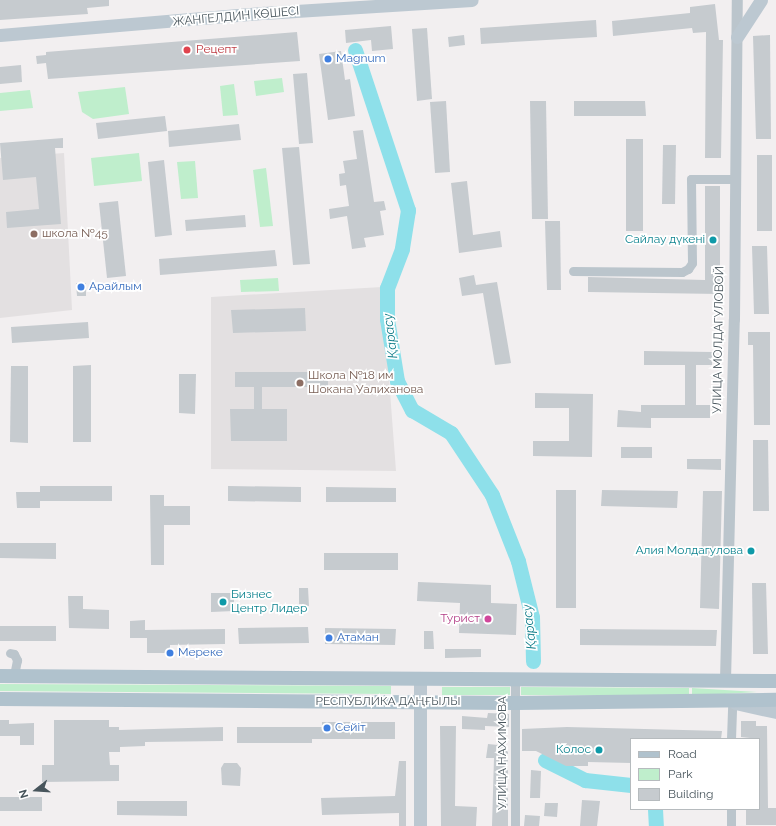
<!DOCTYPE html>
<meta charset="utf-8">
<style>
body{margin:0}
#map{position:relative;width:776px;height:826px;overflow:hidden;background:#f2eff0;font-family:Raleway,sans-serif}
div>[style]{position:absolute}
[style*='--x']{left:calc(var(--x)*1px);top:calc(var(--y)*1px);width:calc(var(--w)*1px);rotate:calc(var(--a)*1deg)}
.education>*{inset:0;background:#e3e0e1}
.green>*{inset:0;background:#bfeecc}
.river>*{height:15px;margin:-7.5px;padding:0 7.5px;transform-origin:7.5px;border-radius:7.5px;background:#8ee0ea}
.building>*{inset:0;background:#c6cbcf}
.minor>*{height:9px;margin:-4.5px;padding:0 4.5px;transform-origin:4.5px;border-radius:4.5px;background:#bbc5cc}
.tertiary>*{height:11px;margin:-5.5px;padding:0 5.5px;transform-origin:5.5px;border-radius:5.5px;background:#bbc5cc}
.secondary>*{height:13px;margin:-6.5px;padding:0 6.5px;transform-origin:6.5px;border-radius:6.5px;background:#bcc8d1}
.primary>*{height:14px;margin:-7px;padding:0 7px;transform-origin:7px;border-radius:7px;background:#b0c2cd}
.dots>*{width:11px;height:11px;translate:-50% -50%;box-sizing:border-box;border:2px solid #fff;border-radius:50%}
span{translate:-50% -50%;white-space:nowrap;text-align:center;line-height:1.15;-webkit-text-stroke:3.5px #fff;paint-order:stroke}
.street-label{font-size:12px;color:#48555c}
.health-label{font-size:12px;color:#be3a42}
.left{translate:0 -50%;text-align:left}
.shop-label{font-size:12px;color:#366cbe}
.education-label{font-size:12px;color:#785e54}
.culture-label{font-size:12px;color:#0d838f}
.right{translate:-100% -50%;text-align:right}
.hotel-label{font-size:12px;color:#b23c85}
.water-label{font-size:13px;color:#107d89;font-style:italic}
.legend{position:absolute;left:630px;top:738px;width:130px;height:72px;box-sizing:border-box;background:#fff;border:1px solid #b6bbbe;margin:0;padding:5px 7px;list-style:none;font-size:12px;color:#48555c}
.legend li{display:flex;align-items:center;gap:8px;height:20px}
.legend b{width:20px;border:1px solid #b6bbbe}
.north{position:absolute;left:16px;top:770px;width:40px;height:40px;-webkit-text-stroke:3px #fff;paint-order:stroke;rotate:253deg;font-size:11px;font-weight:700;line-height:16px;text-align:center;color:#48555c}
.north::after{content:'';display:block;margin:auto;width:14px;height:18px;background:#48555c;clip-path:polygon(50% 0,100% 100%,50% 72%,0 100%)}
</style>
<div id="map">
<div class="education">
<i style="clip-path:polygon(64px 153px,72px 310px,0 318px,0 158px)"></i>
<i style="clip-path:polygon(382px 287px,396px 471px,211px 469px,211px 297px)"></i>
</div>
<div class="green">
<i style="clip-path:polygon(282px 78px,284px 92px,256px 96px,254px 81px)"></i>
<i style="clip-path:polygon(234px 84px,238px 115px,223px 116px,220px 86px)"></i>
<i style="clip-path:polygon(125px 87px,129px 114px,93px 119px,82px 112px,78px 92px)"></i>
<i style="clip-path:polygon(30px 90px,33px 108px,0 111px,0 93px)"></i>
<i style="clip-path:polygon(139px 153px,142px 181px,94px 186px,91px 158px)"></i>
<i style="clip-path:polygon(195px 161px,198px 198px,181px 199px,177px 162px)"></i>
<i style="clip-path:polygon(266px 168px,273px 226px,260px 227px,253px 170px)"></i>
<i style="clip-path:polygon(278px 278px,279px 291px,241px 292px,240px 280px)"></i>
<i style="clip-path:polygon(0 684px,391px 686px,391px 694px,0 691px)"></i>
<i style="clip-path:polygon(442px 687px,510px 687px,510px 695px,442px 695px)"></i>
<i style="clip-path:polygon(521px 687px,689px 688px,689px 696px,521px 695px)"></i>
<i style="clip-path:polygon(692px 688px,757px 692px,692px 696px)"></i>
</div>
<div class="river">
<i style="--x:355;--y:50;--w:169;--a:71.7"></i>
<i style="--x:408;--y:210;--w:39;--a:99"></i>
<i style="--x:402;--y:249;--w:42;--a:111"></i>
<i style="--x:387;--y:288;--w:31;--a:90"></i>
<i style="--x:387;--y:319;--w:63;--a:80.8"></i>
<i style="--x:397;--y:381;--w:33;--a:63"></i>
<i style="--x:412;--y:410;--w:45;--a:30.5"></i>
<i style="--x:451;--y:433;--w:74;--a:56.5"></i>
<i style="--x:492;--y:495;--w:71;--a:68.5"></i>
<i style="--x:518;--y:561;--w:58;--a:76"></i>
<i style="--x:532;--y:617;--w:44;--a:88.7"></i>
<i style="--x:545;--y:760;--w:45;--a:26.6"></i>
<i style="--x:585;--y:780;--w:46;--a:6.2"></i>
<i style="--x:655;--y:809;--w:17;--a:87"></i>
</div>
<div class="building">
<i style="clip-path:polygon(0 0,109px 0,109px 6px,87px 8px,88px 14px,0 20px)"></i>
<i style="clip-path:polygon(715px 4px,719px 40px,723px 40px,721px 158px,705px 158px,706px 32px,693px 33px,692px 28px,613px 36px,612px 21px,690px 13px,690px 7px)"></i>
<i style="clip-path:polygon(596px 20px,597px 37px,481px 44px,480px 28px)"></i>
<i style="clip-path:polygon(391px 26px,393px 49px,372px 51px,371px 40px,346px 43px,345px 30px)"></i>
<i style="clip-path:polygon(427px 28px,432px 99px,417px 101px,412px 29px)"></i>
<i style="clip-path:polygon(297px 32px,300px 61px,48px 79px,46px 63px,37px 64px,36px 56px,46px 55px,46px 52px)"></i>
<i style="clip-path:polygon(464px 35px,465px 45px,449px 47px,448px 37px)"></i>
<i style="clip-path:polygon(770px 35px,771px 139px,756px 139px,753px 36px)"></i>
<i style="clip-path:polygon(341px 51px,345px 80px,350px 79px,355px 116px,328px 120px,319px 54px)"></i>
<i style="clip-path:polygon(21px 65px,22px 82px,0 84px,0 67px)"></i>
<i style="clip-path:polygon(307px 73px,313px 143px,299px 144px,293px 74px)"></i>
<i style="clip-path:polygon(446px 101px,450px 172px,435px 173px,430px 102px)"></i>
<i style="clip-path:polygon(530px 101px,546px 101px,548px 219px,532px 219px)"></i>
<i style="clip-path:polygon(574px 101px,645px 101px,646px 116px,574px 116px)"></i>
<i style="clip-path:polygon(165px 116px,167px 131px,98px 139px,96px 123px)"></i>
<i style="clip-path:polygon(239px 124px,241px 140px,169px 147px,168px 131px)"></i>
<i style="clip-path:polygon(363px 130px,374px 202px,384px 201px,386px 210px,380px 211px,384px 235px,364px 238px,366px 247px,352px 249px,347px 216px,330px 219px,329px 209px,349px 206px,346px 185px,340px 186px,339px 174px,345px 173px,343px 161px,357px 159px,353px 131px)"></i>
<i style="clip-path:polygon(63px 138px,63px 148px,55px 148px,61px 224px,7px 228px,6px 212px,39px 209px,36px 177px,3px 180px,0 143px)"></i>
<i style="clip-path:polygon(626px 139px,643px 139px,643px 231px,626px 231px)"></i>
<i style="clip-path:polygon(663px 145px,676px 145px,675px 204px,662px 204px)"></i>
<i style="clip-path:polygon(299px 147px,310px 264px,293px 265px,282px 148px)"></i>
<i style="clip-path:polygon(757px 155px,772px 155px,772px 231px,757px 231px)"></i>
<i style="clip-path:polygon(164px 160px,172px 235px,155px 237px,148px 162px)"></i>
<i style="clip-path:polygon(467px 181px,473px 235px,500px 231px,502px 247px,459px 253px,451px 183px)"></i>
<i style="clip-path:polygon(705px 186px,720px 186px,720px 294px,588px 292px,588px 277px,705px 280px)"></i>
<i style="clip-path:polygon(118px 201px,126px 276px,107px 278px,99px 203px)"></i>
<i style="clip-path:polygon(245px 215px,246px 227px,186px 231px,185px 220px)"></i>
<i style="clip-path:polygon(545px 221px,560px 221px,561px 290px,547px 290px)"></i>
<i style="clip-path:polygon(752px 246px,767px 246px,769px 314px,754px 314px)"></i>
<i style="clip-path:polygon(275px 250px,277px 266px,160px 275px,159px 259px)"></i>
<i style="clip-path:polygon(474px 275px,476px 285px,497px 282px,511px 363px,495px 365px,483px 293px,462px 296px,459px 278px)"></i>
<i style="clip-path:polygon(76px 283px,86px 283px,86px 296px,77px 296px)"></i>
<i style="clip-path:polygon(305px 308px,306px 331px,233px 333px,231px 310px)"></i>
<i style="clip-path:polygon(88px 322px,89px 338px,12px 343px,11px 327px)"></i>
<i style="clip-path:polygon(748px 332px,770px 332px,770px 425px,754px 425px,753px 345px,748px 345px)"></i>
<i style="clip-path:polygon(644px 351px,712px 352px,712px 365px,696px 365px,696px 405px,710px 405px,710px 418px,651px 418px,651px 428px,617px 427px,618px 410px,641px 412px,641px 405px,685px 405px,685px 365px,644px 365px)"></i>
<i style="clip-path:polygon(91px 365px,91px 442px,73px 442px,73px 366px)"></i>
<i style="clip-path:polygon(11px 366px,28px 366px,28px 443px,10px 442px)"></i>
<i style="clip-path:polygon(235px 372px,328px 372px,328px 387px,262px 387px,262px 409px,287px 409px,287px 441px,231px 441px,230px 409px,254px 409px,254px 387px,235px 387px)"></i>
<i style="clip-path:polygon(179px 374px,196px 374px,195px 414px,179px 413px)"></i>
<i style="clip-path:polygon(535px 393px,593px 394px,592px 457px,533px 456px,533px 441px,569px 441px,569px 408px,535px 408px)"></i>
<i style="clip-path:polygon(753px 440px,768px 440px,769px 511px,753px 511px)"></i>
<i style="clip-path:polygon(621px 447px,652px 447px,652px 458px,621px 458px)"></i>
<i style="clip-path:polygon(687px 459px,721px 459px,721px 470px,687px 469px)"></i>
<i style="clip-path:polygon(40px 486px,112px 486px,112px 501px,40px 501px,40px 508px,17px 508px,16px 492px,40px 492px)"></i>
<i style="clip-path:polygon(228px 486px,301px 487px,301px 502px,228px 501px)"></i>
<i style="clip-path:polygon(326px 487px,396px 488px,396px 502px,326px 502px)"></i>
<i style="clip-path:polygon(556px 490px,576px 490px,576px 608px,556px 608px)"></i>
<i style="clip-path:polygon(602px 490px,678px 491px,677px 508px,601px 506px)"></i>
<i style="clip-path:polygon(703px 491px,722px 491px,719px 609px,700px 608px)"></i>
<i style="clip-path:polygon(150px 495px,164px 495px,164px 506px,190px 506px,190px 525px,164px 525px,164px 565px,151px 565px)"></i>
<i style="clip-path:polygon(0 543px,56px 543px,56px 559px,0 558px)"></i>
<i style="clip-path:polygon(324px 553px,398px 553px,398px 570px,324px 570px)"></i>
<i style="clip-path:polygon(418px 582px,491px 585px,491px 603px,517px 604px,516px 635px,459px 633px,460px 603px,417px 601px)"></i>
<i style="clip-path:polygon(752px 583px,766px 583px,768px 654px,753px 654px)"></i>
<i style="clip-path:polygon(299px 588px,308px 588px,309px 606px,299px 606px)"></i>
<i style="clip-path:polygon(211px 593px,234px 593px,234px 611px,211px 612px)"></i>
<i style="clip-path:polygon(68px 596px,83px 596px,83px 609px,109px 610px,109px 629px,69px 628px)"></i>
<i style="clip-path:polygon(145px 620px,145px 630px,225px 629px,225px 644px,170px 645px,170px 653px,147px 653px,147px 638px,130px 638px,130px 621px)"></i>
<i style="clip-path:polygon(0 626px,56px 626px,56px 641px,0 641px)"></i>
<i style="clip-path:polygon(308px 627px,309px 643px,239px 644px,238px 628px)"></i>
<i style="clip-path:polygon(325px 628px,396px 629px,395px 645px,325px 644px)"></i>
<i style="clip-path:polygon(580px 629px,717px 630px,716px 646px,580px 645px)"></i>
<i style="clip-path:polygon(424px 631px,433px 631px,434px 649px,424px 649px)"></i>
<i style="clip-path:polygon(445px 649px,481px 649px,481px 657px,445px 658px)"></i>
<i style="clip-path:polygon(488px 713px,509px 714px,509px 727px,485px 726px,485px 730px,462px 729px,462px 716px,487px 718px)"></i>
<i style="clip-path:polygon(0 720px,9px 720px,9px 724px,34px 723px,34px 745px,20px 745px,20px 736px,0 736px)"></i>
<i style="clip-path:polygon(54px 720px,109px 720px,109px 727px,119px 727px,119px 730px,223px 727px,223px 741px,145px 742px,145px 746px,120px 747px,120px 752px,109px 752px,110px 765px,119px 765px,119px 781px,42px 782px,42px 765px,54px 765px)"></i>
<i style="clip-path:polygon(741px 721px,756px 721px,756px 726px,767px 726px,768px 808px,776px 808px,776px 825px,746px 825px,746px 809px,759px 809px,759px 739px,741px 737px)"></i>
<i style="clip-path:polygon(322px 722px,395px 722px,395px 739px,312px 739px,312px 743px,237px 743px,237px 727px,322px 727px)"></i>
<i style="clip-path:polygon(440px 726px,456px 726px,455px 806px,477px 807px,476px 826px,441px 826px)"></i>
<i style="clip-path:polygon(567px 727px,722px 731px,721px 739px,631px 739px,631px 763px,588px 762px,588px 766px,566px 766px,536px 751px,522px 751px,522px 729px)"></i>
<i style="clip-path:polygon(488px 744px,508px 746px,508px 826px,492px 826px,494px 758px,486px 758px)"></i>
<i style="clip-path:polygon(399px 761px,406px 761px,406px 826px,399px 826px,399px 813px,322px 815px,321px 798px,395px 796px)"></i>
<i style="clip-path:polygon(224px 763px,237px 763px,241px 768px,240px 786px,222px 785px,221px 768px)"></i>
<i style="clip-path:polygon(531px 770px,541px 771px,540px 798px,530px 798px)"></i>
<i style="clip-path:polygon(0 797px,42px 797px,42px 811px,0 811px)"></i>
<i style="clip-path:polygon(582px 800px,600px 801px,597px 826px,580px 826px)"></i>
<i style="clip-path:polygon(117px 801px,187px 801px,187px 816px,117px 815px)"></i>
<i style="clip-path:polygon(545px 803px,558px 803px,557px 817px,544px 816px)"></i>
<i style="clip-path:polygon(525px 815px,540px 816px,539px 826px,524px 826px)"></i>
</div>
<div class="minor">
<i style="--x:573;--y:271;--w:109;--a:0.5"></i>
<i style="--x:682;--y:272;--w:7;--a:-27"></i>
<i style="--x:688;--y:269;--w:7;--a:-56"></i>
<i style="--x:692;--y:263;--w:84;--a:-90.7"></i>
<i style="--x:691;--y:179;--w:44;--a:0"></i>
<i style="--x:10;--y:653;--w:4;--a:14"></i>
<i style="--x:14;--y:654;--w:7;--a:63"></i>
<i style="--x:17;--y:660;--w:16;--a:101"></i>
<i style="--x:731;--y:739;--w:37;--a:-88"></i>
<i style="--x:515;--y:826;--w:147;--a:-90"></i>
<i style="--x:731;--y:826;--w:17;--a:-90"></i>
</div>
<div class="tertiary">
<i style="--x:725;--y:680;--w:361;--a:-88.6"></i>
<i style="--x:734;--y:319;--w:319;--a:-89.5"></i>
</div>
<div class="secondary">
<i style="--x:0;--y:35;--w:265;--a:-4.8"></i>
<i style="--x:264;--y:13;--w:208;--a:-3.6"></i>
<i style="--x:737;--y:37;--w:44;--a:-57"></i>
<i style="--x:735;--y:703;--w:42;--a:12.4"></i>
<i style="--x:420;--y:826;--w:147;--a:-90"></i>
</div>
<div class="primary">
<i style="--x:0;--y:676;--w:776;--a:0.37"></i>
<i style="--x:0;--y:699;--w:516;--a:0.44"></i>
<i style="--x:516;--y:703;--w:260;--a:-0.7"></i>
</div>
<div class="dots">
<i style="left:187px;top:50px;background:#e0444e"></i>
<i style="left:328px;top:59px;background:#3f7fe0"></i>
<i style="left:34px;top:234px;background:#8d6e63"></i>
<i style="left:713px;top:240px;background:#0f9aa8"></i>
<i style="left:81px;top:287px;background:#3f7fe0"></i>
<i style="left:300px;top:383px;background:#8d6e63"></i>
<i style="left:751px;top:551px;background:#0f9aa8"></i>
<i style="left:223px;top:602px;background:#0f9aa8"></i>
<i style="left:488px;top:619px;background:#d1479c"></i>
<i style="left:329px;top:638px;background:#3f7fe0"></i>
<i style="left:170px;top:653px;background:#3f7fe0"></i>
<i style="left:327px;top:728px;background:#3f7fe0"></i>
<i style="left:599px;top:750px;background:#0f9aa8"></i>
</div>
<div class="street-label">
<span style="left:236px;top:17px;rotate:-5deg">ЖАНГЕЛДИН КӨШЕСІ</span>
<span style="left:719px;top:340px;rotate:-89deg">УЛИЦА МОЛДАГУЛОВОЙ</span>
<span style="left:388px;top:702px">РЕСПУБЛИКА ДАҢҒЫЛЫ</span>
<span style="left:503px;top:753px;rotate:-90deg">УЛИЦА НАХИМОВА</span>
</div>
<div class="health-label">
<span class="left" style="left:196px;top:50px">Рецепт</span>
</div>
<div class="shop-label">
<span class="left" style="left:336px;top:59px">Magnum</span>
<span class="left" style="left:89px;top:287px">Арайлым</span>
<span class="left" style="left:337px;top:638px">Атаман</span>
<span class="left" style="left:178px;top:653px">Мереке</span>
<span class="left" style="left:335px;top:728px">Сейіт</span>
</div>
<div class="education-label">
<span class="left" style="left:42px;top:234px">школа №45</span>
<span class="left" style="left:308px;top:383px">Школа №18 им<br>Шокана Уалиханова</span>
</div>
<div class="culture-label">
<span class="right" style="left:705px;top:240px">Сайлау дүкені</span>
<span class="right" style="left:743px;top:551px">Алия Молдагулова</span>
<span class="left" style="left:231px;top:602px">Бизнес<br>Центр Лидер</span>
<span class="right" style="left:591px;top:750px">Колос</span>
</div>
<div class="hotel-label">
<span class="right" style="left:480px;top:619px">Турист</span>
</div>
<div class="water-label">
<span style="left:391px;top:336px;rotate:-97deg">Қарасу</span>
<span style="left:530px;top:627px;rotate:-96deg">Қарасу</span>
</div>
<ul class="legend">
<li><b style="height:5px;background:#b0c2cd"></b>Road</li>
<li><b style="height:11px;background:#bfeecc"></b>Park</li>
<li><b style="height:11px;background:#c6cbcf"></b>Building</li>
</ul>
<div class="north">N</div>
</div>
